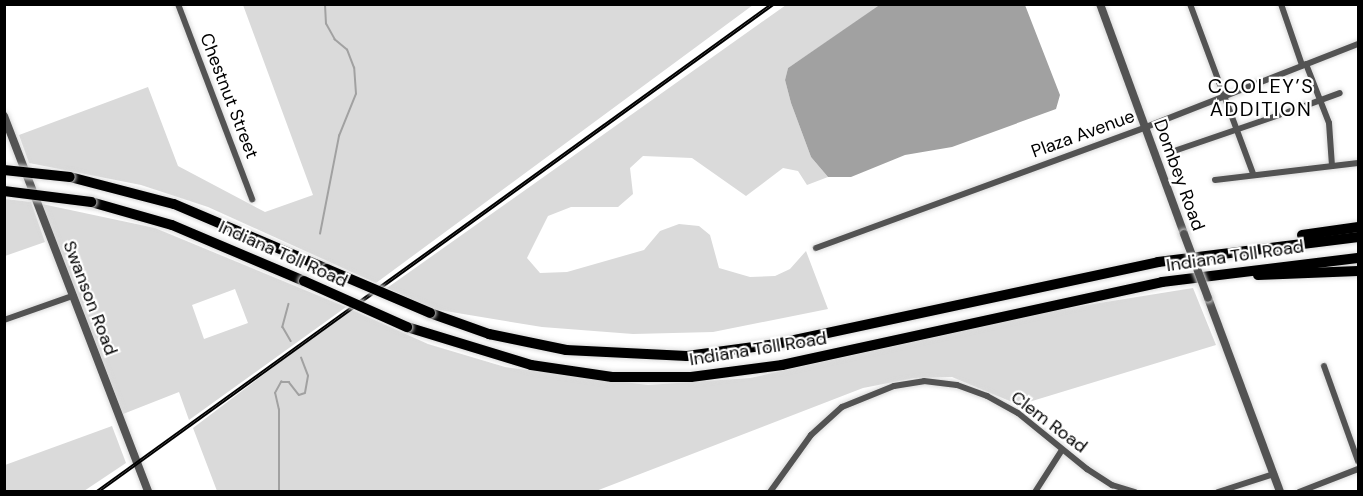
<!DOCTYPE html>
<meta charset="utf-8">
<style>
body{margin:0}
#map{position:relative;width:1363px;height:496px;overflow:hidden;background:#fff;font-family:"DM Sans",sans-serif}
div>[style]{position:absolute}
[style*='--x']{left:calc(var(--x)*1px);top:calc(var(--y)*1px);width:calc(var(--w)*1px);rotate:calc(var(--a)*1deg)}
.green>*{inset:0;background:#dadada}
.water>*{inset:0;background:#a1a1a1}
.stream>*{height:1.5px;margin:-0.75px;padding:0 0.75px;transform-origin:0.75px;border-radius:0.75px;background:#a1a1a1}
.roads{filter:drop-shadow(0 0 2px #dbdbdb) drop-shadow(0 0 2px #dbdbdb)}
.minor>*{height:6px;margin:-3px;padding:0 3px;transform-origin:3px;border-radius:3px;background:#535353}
.tertiary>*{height:8px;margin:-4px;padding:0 4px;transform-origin:4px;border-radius:4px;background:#535353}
.motorway>*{height:10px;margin:-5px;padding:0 5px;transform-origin:5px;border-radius:5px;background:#000}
.rail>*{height:4px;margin-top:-2px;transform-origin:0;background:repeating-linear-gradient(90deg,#fff 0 4.5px,#000 0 9px);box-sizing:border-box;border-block:2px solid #000}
.bridges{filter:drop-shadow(0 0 2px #dbdbdb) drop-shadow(0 0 2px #dbdbdb)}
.tertiary-bridge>*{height:8px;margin:-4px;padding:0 4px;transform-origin:4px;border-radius:4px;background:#535353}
.motorway-bridge>*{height:10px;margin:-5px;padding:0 5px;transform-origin:5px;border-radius:5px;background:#000}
span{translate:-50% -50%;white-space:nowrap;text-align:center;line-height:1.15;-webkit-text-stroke:4.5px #fff;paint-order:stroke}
.street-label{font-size:18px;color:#000}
.neighbourhood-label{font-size:20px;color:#000;letter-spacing:1.5px}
.frame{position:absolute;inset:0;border:6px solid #000;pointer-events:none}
</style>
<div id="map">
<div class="green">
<i style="clip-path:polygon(243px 5px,245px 4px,753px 5px,376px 283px,208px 207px,141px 185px,29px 163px,19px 135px,148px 87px,178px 166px,265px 212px,313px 195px)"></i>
<i style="clip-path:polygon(786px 5px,881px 5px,788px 68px,785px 80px,791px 103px,811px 157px,828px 177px,807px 185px,798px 171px,783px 168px,746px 196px,692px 158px,643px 156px,630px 168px,633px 194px,618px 207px,571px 207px,548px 216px,527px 258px,540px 273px,567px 272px,644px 250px,660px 231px,679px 224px,699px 226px,710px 235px,719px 268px,750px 277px,775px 276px,790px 269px,806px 251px,828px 309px,713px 332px,633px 334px,542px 327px,433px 309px,387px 288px)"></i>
<i style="clip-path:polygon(5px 199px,31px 202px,45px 242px,5px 256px)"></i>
<i style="clip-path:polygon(evenodd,42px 204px,155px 228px,346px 307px,189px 420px,179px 392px,123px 414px,42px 204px,235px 289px,248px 323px,204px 339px,192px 305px,235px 289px)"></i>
<i style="clip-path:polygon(1193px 288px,1216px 345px,1019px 405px,952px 377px,914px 378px,863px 388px,596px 491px,217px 491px,193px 428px,350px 309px,428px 344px,505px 367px,648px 385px,750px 378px,1062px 309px)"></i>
<i style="clip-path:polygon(112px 426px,126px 463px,84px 491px,5px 491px,5px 465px)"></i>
</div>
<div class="water">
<i style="clip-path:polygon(881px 4px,1025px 5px,1060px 95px,1056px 109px,952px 147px,905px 155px,851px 177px,828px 177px,811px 157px,791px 103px,785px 80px,788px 68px)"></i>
</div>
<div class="stream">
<i style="--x:320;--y:234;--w:100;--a:-79"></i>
<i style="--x:339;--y:136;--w:45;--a:-68"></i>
<i style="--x:356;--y:94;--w:26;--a:-94"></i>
<i style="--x:354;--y:68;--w:19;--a:-111"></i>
<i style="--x:347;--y:50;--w:16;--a:-140"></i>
<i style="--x:335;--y:40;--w:18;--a:-119"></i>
<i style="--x:326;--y:24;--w:20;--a:-93"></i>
<i style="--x:289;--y:304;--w:24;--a:105"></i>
<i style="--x:283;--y:327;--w:16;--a:60"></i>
<i style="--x:279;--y:492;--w:82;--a:-90"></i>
<i style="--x:279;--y:410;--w:17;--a:-103"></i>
<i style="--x:275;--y:393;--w:13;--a:-61"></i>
<i style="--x:281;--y:382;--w:8;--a:0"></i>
<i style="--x:289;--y:382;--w:16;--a:52"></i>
<i style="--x:299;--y:395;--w:6;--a:-18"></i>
<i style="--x:305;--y:393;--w:17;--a:-80"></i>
<i style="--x:308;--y:376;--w:19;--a:-111"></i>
</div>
<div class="roads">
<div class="minor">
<i style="--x:178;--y:4;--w:209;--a:69.2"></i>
<i style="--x:1190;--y:4;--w:180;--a:69.6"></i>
<i style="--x:1281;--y:4;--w:65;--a:71"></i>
<i style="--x:1306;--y:64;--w:63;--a:68.7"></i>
<i style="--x:1329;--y:123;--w:43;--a:86"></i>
<i style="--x:1288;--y:112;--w:55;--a:-20.1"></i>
<i style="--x:1177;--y:150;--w:108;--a:-18.9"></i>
<i style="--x:1215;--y:180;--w:144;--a:-6.8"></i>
<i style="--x:816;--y:248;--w:351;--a:-20.1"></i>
<i style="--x:1146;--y:127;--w:228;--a:-21.4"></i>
<i style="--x:4;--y:320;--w:72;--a:-19.4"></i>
<i style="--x:1324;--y:366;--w:101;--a:70.3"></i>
<i style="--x:770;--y:492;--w:70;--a:-54.3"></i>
<i style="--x:811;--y:435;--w:42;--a:-42.1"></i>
<i style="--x:842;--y:407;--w:56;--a:-22"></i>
<i style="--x:894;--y:386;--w:30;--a:-9"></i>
<i style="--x:924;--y:381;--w:33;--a:7"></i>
<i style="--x:957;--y:385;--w:32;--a:20"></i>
<i style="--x:987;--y:396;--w:35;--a:29"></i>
<i style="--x:1018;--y:413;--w:89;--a:39.1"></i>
<i style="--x:1087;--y:469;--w:30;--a:33"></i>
<i style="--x:1112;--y:485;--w:24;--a:17"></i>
<i style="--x:1035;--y:492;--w:50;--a:-57.3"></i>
<i style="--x:1218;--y:492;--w:59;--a:-17.8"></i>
<i style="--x:1299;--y:492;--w:63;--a:-21.3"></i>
</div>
<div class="tertiary">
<i style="--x:1100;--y:4;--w:245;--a:69.9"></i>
<i style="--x:4;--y:116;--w:403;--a:69"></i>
<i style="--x:1208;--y:298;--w:207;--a:69.6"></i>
</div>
<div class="motorway">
<i style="--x:70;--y:177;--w:107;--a:14.6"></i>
<i style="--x:174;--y:204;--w:166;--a:23"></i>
<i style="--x:91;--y:202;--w:84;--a:15.9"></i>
<i style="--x:172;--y:225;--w:143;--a:23"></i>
<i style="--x:1302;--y:235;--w:57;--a:-8.1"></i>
<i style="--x:1258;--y:275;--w:100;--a:-2.3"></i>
<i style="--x:430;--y:313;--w:63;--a:19.6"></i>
<i style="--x:489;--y:334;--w:79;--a:11.7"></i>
<i style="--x:566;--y:350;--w:121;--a:2.8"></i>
<i style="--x:687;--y:356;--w:90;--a:-7.7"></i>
<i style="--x:776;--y:344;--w:391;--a:-12.1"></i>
<i style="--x:1158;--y:262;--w:202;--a:-7.1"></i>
<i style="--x:407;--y:327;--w:130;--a:17"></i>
<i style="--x:531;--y:365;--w:82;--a:8.4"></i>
<i style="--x:612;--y:377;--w:79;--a:0"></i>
<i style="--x:691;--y:377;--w:92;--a:-7.5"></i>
<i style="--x:782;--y:365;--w:389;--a:-12.3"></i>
<i style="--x:1162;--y:282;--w:197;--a:-7"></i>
</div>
</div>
<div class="rail">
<i style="--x:97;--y:492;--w:834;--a:-35.83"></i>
</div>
<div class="bridges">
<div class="tertiary-bridge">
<i style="--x:1184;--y:234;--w:68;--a:69.4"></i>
</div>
<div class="motorway-bridge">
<i style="--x:4;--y:170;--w:66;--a:6.1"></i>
<i style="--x:4;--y:191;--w:88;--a:7.2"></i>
<i style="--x:327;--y:269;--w:112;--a:23.1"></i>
<i style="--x:304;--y:281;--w:113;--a:24.1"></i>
</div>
</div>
<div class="street-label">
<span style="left:229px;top:96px;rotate:69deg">Chestnut Street</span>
<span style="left:1083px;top:134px;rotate:-20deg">Plaza Avenue</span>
<span style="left:1179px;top:175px;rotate:70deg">Dombey Road</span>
<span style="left:283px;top:254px;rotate:24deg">Indiana Toll Road</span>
<span style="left:1235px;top:256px;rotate:-8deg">Indiana Toll Road</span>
<span style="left:90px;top:298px;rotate:69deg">Swanson Road</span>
<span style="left:758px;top:349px;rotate:-9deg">Indiana Toll Road</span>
<span style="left:1049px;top:422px;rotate:37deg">Clem Road</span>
</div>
<div class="neighbourhood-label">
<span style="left:1261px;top:98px">COOLEY’S<br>ADDITION</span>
</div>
<div class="frame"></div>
</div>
